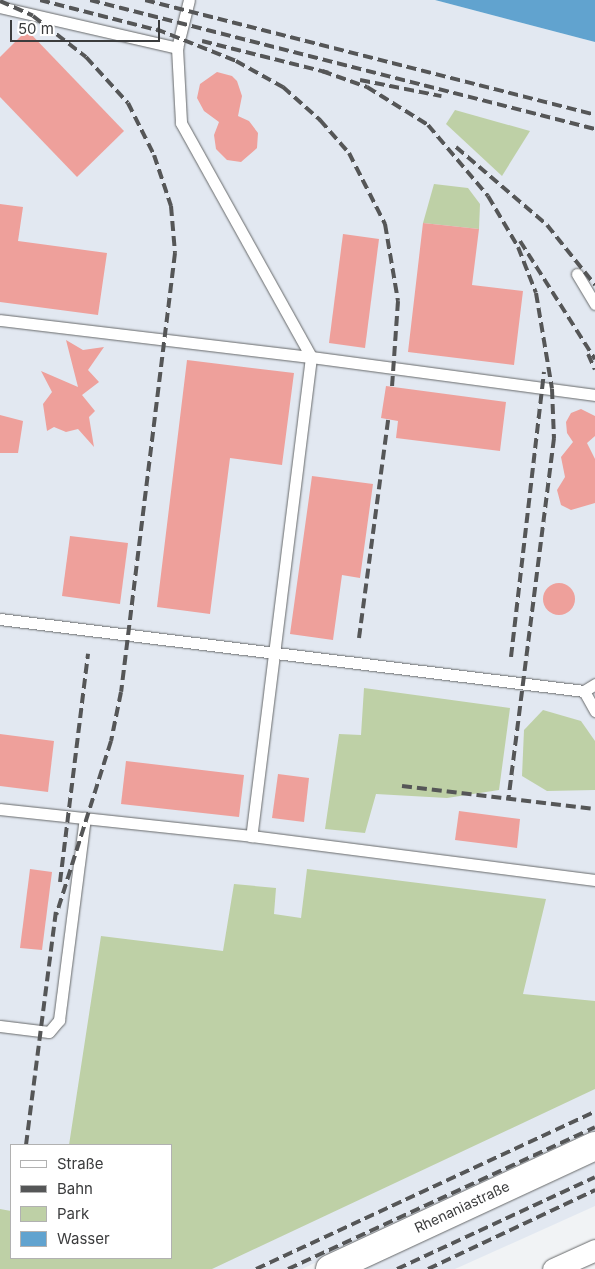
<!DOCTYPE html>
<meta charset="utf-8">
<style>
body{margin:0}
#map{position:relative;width:595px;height:1269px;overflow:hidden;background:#f1f3f5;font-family:Inter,sans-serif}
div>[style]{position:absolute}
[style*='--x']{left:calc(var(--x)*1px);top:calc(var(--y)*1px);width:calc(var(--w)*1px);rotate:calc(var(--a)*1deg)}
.built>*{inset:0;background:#e2e8f1}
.green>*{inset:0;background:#bed0a6}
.water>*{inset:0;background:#61a3cf}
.building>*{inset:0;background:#eea09b}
.round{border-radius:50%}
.roads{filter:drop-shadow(0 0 1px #67696a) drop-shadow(0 0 1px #67696a)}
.service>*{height:11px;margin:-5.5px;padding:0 5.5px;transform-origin:5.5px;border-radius:5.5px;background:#fff}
.minor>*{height:21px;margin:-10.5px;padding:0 10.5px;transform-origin:10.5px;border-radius:10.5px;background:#fff}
.tertiary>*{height:28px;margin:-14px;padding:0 14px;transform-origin:14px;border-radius:14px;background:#fff}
.rail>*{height:4px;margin-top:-2px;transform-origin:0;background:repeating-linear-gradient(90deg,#555657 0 10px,transparent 0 15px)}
span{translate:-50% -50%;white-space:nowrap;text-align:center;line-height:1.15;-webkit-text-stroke:5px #fff;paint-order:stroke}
.street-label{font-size:14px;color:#3b3c3d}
.legend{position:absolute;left:10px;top:1144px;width:162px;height:115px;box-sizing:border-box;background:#fff;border:1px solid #b1b1b1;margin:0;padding:6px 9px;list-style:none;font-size:15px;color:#3b3c3d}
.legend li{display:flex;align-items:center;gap:10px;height:25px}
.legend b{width:25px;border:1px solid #b1b1b1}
.scale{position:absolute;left:10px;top:20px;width:150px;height:22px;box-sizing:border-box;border:2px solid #3b3c3d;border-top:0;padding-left:6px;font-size:15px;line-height:18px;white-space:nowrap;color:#3b3c3d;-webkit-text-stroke:4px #fff;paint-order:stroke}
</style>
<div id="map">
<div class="built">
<i style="clip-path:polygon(evenodd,0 0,435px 0,595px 42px,595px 1132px,302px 1269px,0 1269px,0 0,11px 1145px,171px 1145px,171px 1258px,11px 1258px,11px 1145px)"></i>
<i style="clip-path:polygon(595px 1162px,595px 1206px,455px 1269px,363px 1269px)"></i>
</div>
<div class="green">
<i style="clip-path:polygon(455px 110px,530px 131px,502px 176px,446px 124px)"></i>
<i style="clip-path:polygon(434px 184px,468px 188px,480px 204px,479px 229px,423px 223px)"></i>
<i style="clip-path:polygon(364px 688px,510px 708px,499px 790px,447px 798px,376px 794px,365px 833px,325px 829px,339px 734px,361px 735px)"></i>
<i style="clip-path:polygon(543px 710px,581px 721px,595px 741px,595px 790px,547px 791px,522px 776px,524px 730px)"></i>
<i style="clip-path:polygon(307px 869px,546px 899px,523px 994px,595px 1001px,595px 1089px,212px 1269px,0 1269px,0 1209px,11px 1211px,11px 1258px,171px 1258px,171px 1145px,69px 1145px,101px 936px,223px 951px,234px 884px,276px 888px,274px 914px,301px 918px)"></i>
</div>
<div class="water">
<i style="clip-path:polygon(435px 0,595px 0,595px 42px)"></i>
</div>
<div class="building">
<i style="clip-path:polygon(27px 30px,124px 131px,77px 177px,0 97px,0 57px)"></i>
<i style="clip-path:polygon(217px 72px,232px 76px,237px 81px,242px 96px,238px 116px,249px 121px,258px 133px,257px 148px,241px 162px,227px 160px,216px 149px,214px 135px,219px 122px,204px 111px,197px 98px,200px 84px)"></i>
<i style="clip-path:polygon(0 204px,23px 207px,18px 241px,107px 253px,98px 315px,0 302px)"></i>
<i style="clip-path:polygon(423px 223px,479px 229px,472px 285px,523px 291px,514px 365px,408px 352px)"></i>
<i style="clip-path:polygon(343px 234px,379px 239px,365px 348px,329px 343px)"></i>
<i style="clip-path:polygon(66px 340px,83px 350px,104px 347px,88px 370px,99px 382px,82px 395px,95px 411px,89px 417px,94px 447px,78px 429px,66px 432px,54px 427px,47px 431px,43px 404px,52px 392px,41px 371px,78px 387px)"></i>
<i style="clip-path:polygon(187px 360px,294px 373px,282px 465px,230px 458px,210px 614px,157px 607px)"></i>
<i style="clip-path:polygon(386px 386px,506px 402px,500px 451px,396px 438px,398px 421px,381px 418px)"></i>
<i style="clip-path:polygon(581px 409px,595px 416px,595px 436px,587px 443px,595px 459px,595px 503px,571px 510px,561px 505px,557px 490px,565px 477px,561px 457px,573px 442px,567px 433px,566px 422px,571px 413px)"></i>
<i style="clip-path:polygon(0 415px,23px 421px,18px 453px,0 453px)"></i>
<i style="clip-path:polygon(312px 476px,373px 484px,360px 578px,342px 575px,333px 640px,290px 634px)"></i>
<i style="clip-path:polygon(70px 536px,128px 543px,120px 604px,62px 596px)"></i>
<i class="round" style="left:543px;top:583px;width:32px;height:32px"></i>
<i style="clip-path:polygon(0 734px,54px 741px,48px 792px,0 786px)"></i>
<i style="clip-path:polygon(126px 761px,244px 775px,239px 817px,121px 804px)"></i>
<i style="clip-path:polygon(278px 774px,309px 778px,304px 822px,272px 818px)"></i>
<i style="clip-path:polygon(459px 811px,520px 819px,517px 848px,455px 840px)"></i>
<i style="clip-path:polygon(30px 869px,52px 872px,42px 950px,20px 948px)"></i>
</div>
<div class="roads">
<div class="service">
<i style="--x:0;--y:7;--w:182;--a:13"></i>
<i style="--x:177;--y:48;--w:75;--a:86.9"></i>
<i style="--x:181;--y:123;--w:268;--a:60.9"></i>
<i style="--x:311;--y:357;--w:483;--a:97.1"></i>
<i style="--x:177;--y:48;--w:49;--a:-76"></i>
<i style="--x:577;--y:274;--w:35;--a:59"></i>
<i style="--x:0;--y:320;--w:313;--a:6.8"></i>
<i style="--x:311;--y:357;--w:287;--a:7.6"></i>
<i style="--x:0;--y:619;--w:588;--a:7.03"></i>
<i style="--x:584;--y:691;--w:23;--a:61"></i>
<i style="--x:584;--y:691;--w:13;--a:-32"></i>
<i style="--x:0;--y:809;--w:252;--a:6.1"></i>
<i style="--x:251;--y:836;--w:347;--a:7.3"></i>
<i style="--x:0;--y:1026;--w:49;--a:7"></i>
<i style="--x:49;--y:1032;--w:16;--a:-50"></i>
<i style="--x:59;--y:1020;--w:204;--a:-82.7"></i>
</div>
<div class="minor">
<i style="--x:553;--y:1269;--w:46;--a:-24.3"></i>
</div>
<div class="tertiary">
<i style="--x:330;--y:1269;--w:292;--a:-24.9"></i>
</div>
</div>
<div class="rail">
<i style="--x:40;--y:0;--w:125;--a:14.4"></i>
<i style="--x:90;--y:0;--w:521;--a:14.33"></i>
<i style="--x:145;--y:0;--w:464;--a:14.3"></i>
<i style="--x:0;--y:1;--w:36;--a:24"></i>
<i style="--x:33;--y:16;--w:67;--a:37.7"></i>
<i style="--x:86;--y:57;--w:62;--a:47.6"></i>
<i style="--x:128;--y:103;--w:58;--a:63.4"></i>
<i style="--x:154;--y:155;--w:54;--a:71.6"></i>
<i style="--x:171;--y:206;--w:47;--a:85.1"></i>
<i style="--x:175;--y:253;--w:442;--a:97"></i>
<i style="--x:121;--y:692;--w:50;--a:101.5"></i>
<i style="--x:111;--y:741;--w:182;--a:107.5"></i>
<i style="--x:156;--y:29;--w:86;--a:21.8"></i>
<i style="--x:236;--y:61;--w:54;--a:29"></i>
<i style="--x:283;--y:87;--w:50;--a:41.7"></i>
<i style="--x:320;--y:120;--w:44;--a:48.7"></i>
<i style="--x:349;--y:153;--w:80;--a:63.1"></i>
<i style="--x:385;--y:224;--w:78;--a:80.4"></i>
<i style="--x:398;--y:301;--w:86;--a:94"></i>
<i style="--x:202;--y:41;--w:131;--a:14.1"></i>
<i style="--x:322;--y:71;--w:48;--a:19.6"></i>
<i style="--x:367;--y:87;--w:72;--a:31.9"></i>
<i style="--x:428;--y:125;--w:93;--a:49.8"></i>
<i style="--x:488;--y:196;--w:59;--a:59.5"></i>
<i style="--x:518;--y:247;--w:49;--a:68.6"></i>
<i style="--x:536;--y:293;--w:97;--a:80.5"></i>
<i style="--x:552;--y:389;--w:49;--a:87.7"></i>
<i style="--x:554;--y:438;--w:365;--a:97.2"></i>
<i style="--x:360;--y:80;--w:83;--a:11.2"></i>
<i style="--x:456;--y:147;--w:120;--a:40.6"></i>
<i style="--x:547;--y:225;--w:77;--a:51.3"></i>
<i style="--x:520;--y:241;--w:140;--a:57.6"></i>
<i style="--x:588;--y:354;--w:17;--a:66"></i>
<i style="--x:359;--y:638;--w:220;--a:-82.4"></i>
<i style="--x:511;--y:657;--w:287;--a:-83.4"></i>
<i style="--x:402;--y:786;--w:194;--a:6.8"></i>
<i style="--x:60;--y:882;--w:230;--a:-83"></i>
<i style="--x:26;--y:1145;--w:237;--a:-82.7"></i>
<i style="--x:256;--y:1269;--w:374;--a:-24.9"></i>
<i style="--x:288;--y:1269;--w:338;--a:-24.8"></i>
<i style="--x:397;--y:1269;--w:218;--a:-24.9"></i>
<i style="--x:428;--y:1269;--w:185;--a:-25.3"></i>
</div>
<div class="street-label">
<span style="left:462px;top:1207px;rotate:-25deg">Rhenaniastraße</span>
</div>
<ul class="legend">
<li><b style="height:6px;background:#fff"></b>Straße</li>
<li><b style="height:6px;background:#555657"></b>Bahn</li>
<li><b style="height:14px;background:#bed0a6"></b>Park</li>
<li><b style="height:14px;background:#61a3cf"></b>Wasser</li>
</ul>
<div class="scale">50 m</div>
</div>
